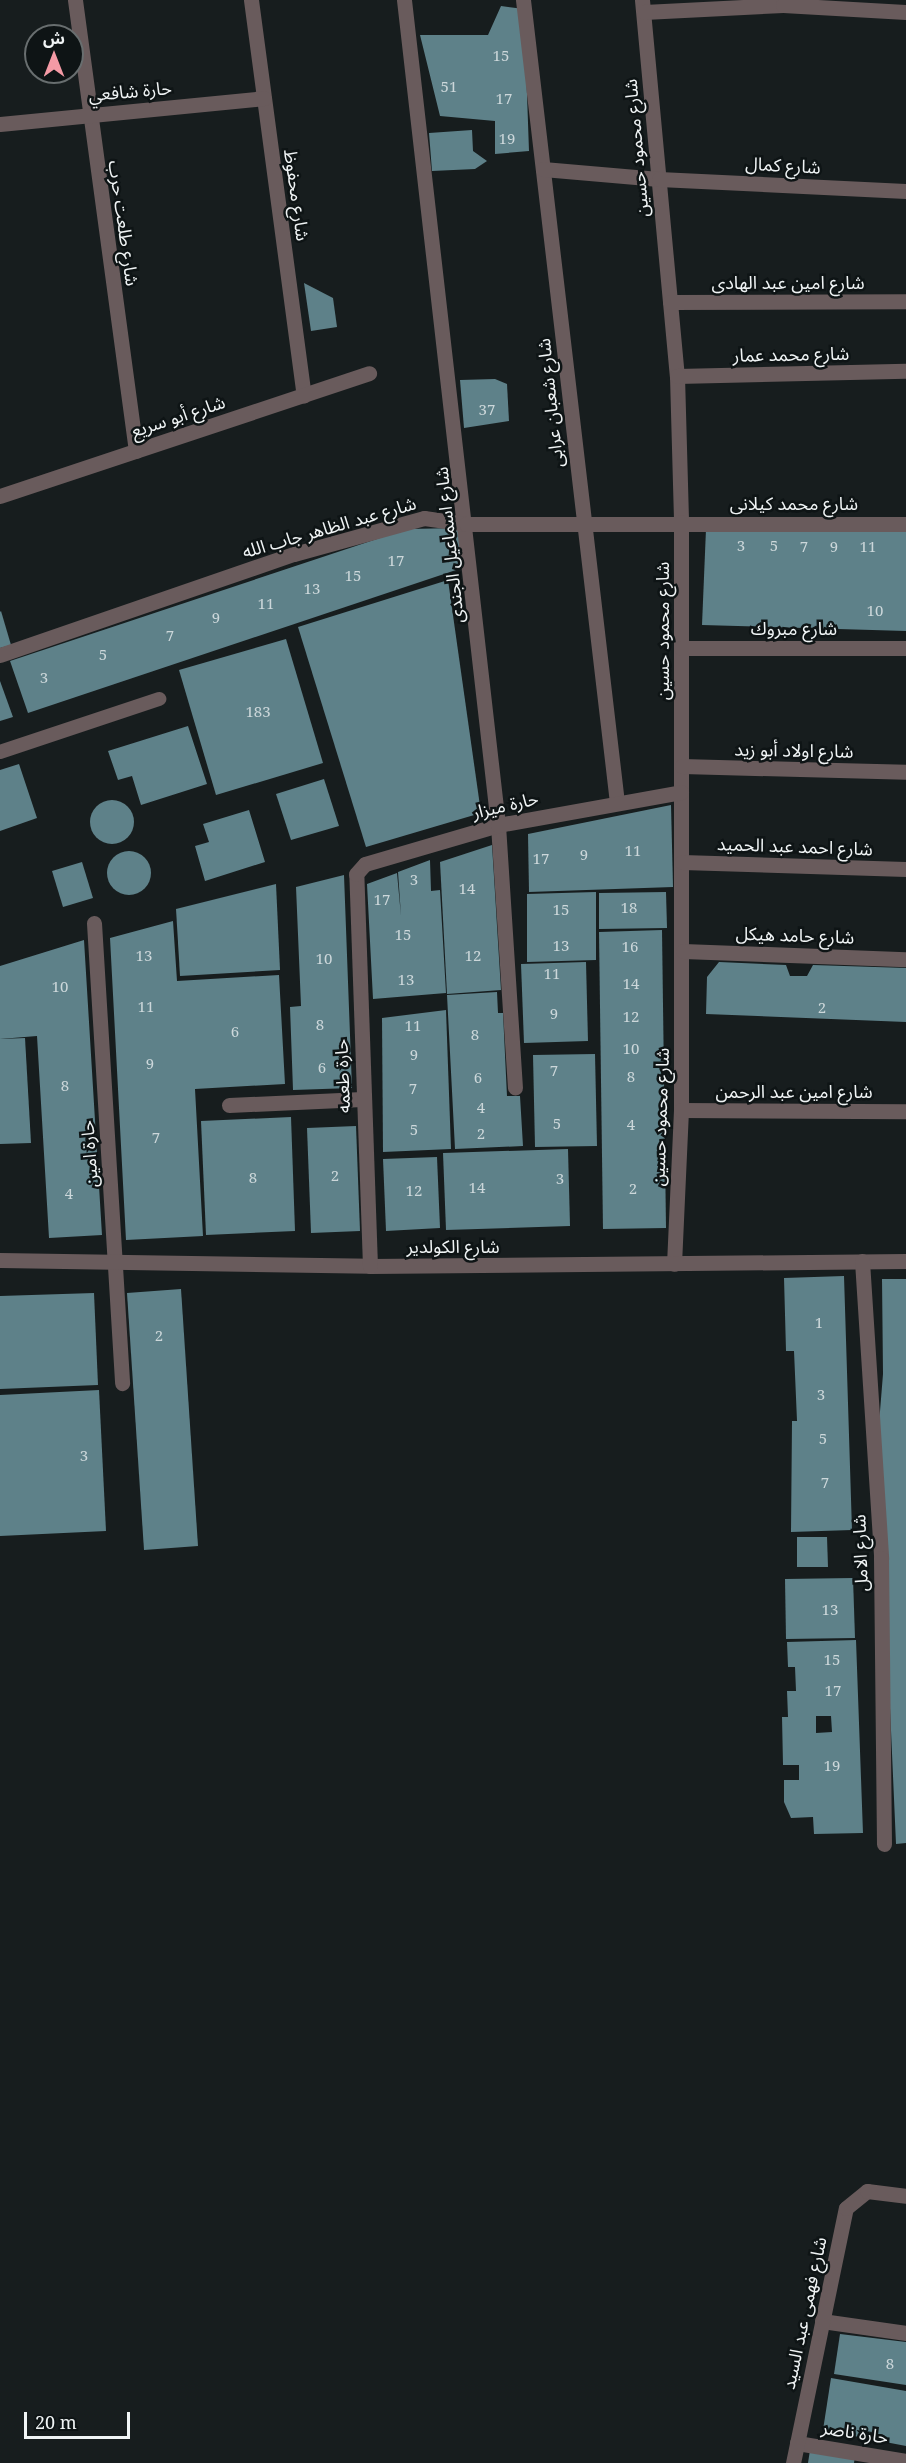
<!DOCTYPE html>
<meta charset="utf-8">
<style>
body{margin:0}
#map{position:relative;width:906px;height:2463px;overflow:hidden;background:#171d1e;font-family:"Noto Serif","Noto Sans Arabic",serif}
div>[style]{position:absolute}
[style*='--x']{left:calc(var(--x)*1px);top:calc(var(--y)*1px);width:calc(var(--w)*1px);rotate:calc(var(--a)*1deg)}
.building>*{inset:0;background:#5e8189}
.round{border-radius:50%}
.service>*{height:14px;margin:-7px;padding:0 7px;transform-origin:7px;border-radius:7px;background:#695b5c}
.minor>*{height:15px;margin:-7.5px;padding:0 7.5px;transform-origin:7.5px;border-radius:7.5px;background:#695b5c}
span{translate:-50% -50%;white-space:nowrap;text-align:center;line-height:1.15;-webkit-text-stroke:5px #0e1415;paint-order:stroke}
.number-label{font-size:15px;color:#ccd7da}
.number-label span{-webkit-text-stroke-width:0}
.street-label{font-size:18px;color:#f0f4f5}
.north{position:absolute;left:24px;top:24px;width:60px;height:60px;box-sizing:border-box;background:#0e1415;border:2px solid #686e6f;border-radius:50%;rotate:0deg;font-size:16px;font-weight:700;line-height:24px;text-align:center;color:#f0f4f5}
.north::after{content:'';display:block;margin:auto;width:21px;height:27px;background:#f49aa5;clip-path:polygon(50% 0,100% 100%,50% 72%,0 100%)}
.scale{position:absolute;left:24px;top:2412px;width:106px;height:27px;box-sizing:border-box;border:3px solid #f0f4f5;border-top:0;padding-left:8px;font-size:18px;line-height:21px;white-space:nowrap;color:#f0f4f5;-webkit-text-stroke:4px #0e1415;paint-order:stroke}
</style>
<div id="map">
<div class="building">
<i style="clip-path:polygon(501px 6px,524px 9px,529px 151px,495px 154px,495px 121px,440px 116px,420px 35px,488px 35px)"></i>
<i style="clip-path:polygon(472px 130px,473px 151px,487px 161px,475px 169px,432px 171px,429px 133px)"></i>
<i style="clip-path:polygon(304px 283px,333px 298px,337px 327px,311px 331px)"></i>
<i style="clip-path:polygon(495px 379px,507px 384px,509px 421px,464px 428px,460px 380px)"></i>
<i style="clip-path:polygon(459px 528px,462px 568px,28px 713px,10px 661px,407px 529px)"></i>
<i style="clip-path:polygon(706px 529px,906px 532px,906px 631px,702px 625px)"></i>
<i style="clip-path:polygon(448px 580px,481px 813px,366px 847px,298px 627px)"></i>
<i style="clip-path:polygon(1px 611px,11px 645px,0 648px,0 612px)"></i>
<i style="clip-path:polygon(286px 639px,323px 763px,216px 795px,179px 670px)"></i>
<i style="clip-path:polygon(0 681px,13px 717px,0 721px)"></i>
<i style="clip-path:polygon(188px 726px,207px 784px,141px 805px,132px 776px,118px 780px,108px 751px)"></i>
<i style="clip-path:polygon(19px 764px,37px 818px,0 831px,0 770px)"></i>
<i style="clip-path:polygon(324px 779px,339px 826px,291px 840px,276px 794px)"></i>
<i class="round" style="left:90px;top:800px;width:44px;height:44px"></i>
<i style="clip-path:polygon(671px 805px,673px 887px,529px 892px,528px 834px)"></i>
<i style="clip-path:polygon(249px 810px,265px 862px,205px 881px,195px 846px,209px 842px,203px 824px)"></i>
<i style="clip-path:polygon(492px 845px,501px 990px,447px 994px,440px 862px)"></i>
<i class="round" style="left:107px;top:851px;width:44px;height:44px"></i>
<i style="clip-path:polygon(430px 860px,431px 891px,440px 890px,446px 993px,373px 999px,367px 884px,397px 873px,401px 916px,398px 872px)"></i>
<i style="clip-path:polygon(82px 862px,93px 898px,63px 907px,52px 871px)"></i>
<i style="clip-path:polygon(344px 875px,352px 1088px,293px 1090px,290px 1007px,301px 1006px,296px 887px)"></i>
<i style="clip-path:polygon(276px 884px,280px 970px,180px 976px,176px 909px)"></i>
<i style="clip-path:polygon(596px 892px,596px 960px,527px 962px,527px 894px)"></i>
<i style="clip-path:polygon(666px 892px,667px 928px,599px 929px,599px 893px)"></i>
<i style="clip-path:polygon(173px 921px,177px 981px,279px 975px,285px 1084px,195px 1089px,203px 1236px,126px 1240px,110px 938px)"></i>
<i style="clip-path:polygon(662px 930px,666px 1228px,603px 1229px,599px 932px)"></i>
<i style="clip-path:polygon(84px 940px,102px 1235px,49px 1238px,37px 1036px,0 1039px,0 966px)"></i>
<i style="clip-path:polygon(586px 962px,588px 1041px,524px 1043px,521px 964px)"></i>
<i style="clip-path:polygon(719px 962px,786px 965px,790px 976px,807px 976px,813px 965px,906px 968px,906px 1022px,706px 1014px,707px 977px)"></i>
<i style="clip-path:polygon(497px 992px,498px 1013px,503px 1013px,507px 1096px,520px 1096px,523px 1146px,455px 1149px,447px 995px)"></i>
<i style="clip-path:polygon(446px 1010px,451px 1149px,383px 1152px,382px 1018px)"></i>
<i style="clip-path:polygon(25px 1038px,31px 1143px,0 1144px,0 1039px)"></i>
<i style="clip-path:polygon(595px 1054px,597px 1146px,535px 1147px,533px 1055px)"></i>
<i style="clip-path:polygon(291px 1117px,295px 1231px,206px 1235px,201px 1121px)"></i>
<i style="clip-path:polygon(356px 1126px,360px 1231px,311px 1233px,307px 1128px)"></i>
<i style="clip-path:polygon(568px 1149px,570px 1226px,446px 1230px,443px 1153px)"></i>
<i style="clip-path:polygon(437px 1157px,440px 1228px,386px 1231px,383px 1159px)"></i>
<i style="clip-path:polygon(844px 1276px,852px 1530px,791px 1532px,792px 1421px,797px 1421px,794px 1351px,786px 1351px,784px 1278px)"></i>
<i style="clip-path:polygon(882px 1279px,906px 1279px,906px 1843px,896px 1844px,878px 1436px,883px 1374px)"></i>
<i style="clip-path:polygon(181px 1289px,198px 1546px,144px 1550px,127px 1293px)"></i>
<i style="clip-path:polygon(94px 1293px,98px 1385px,0 1389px,0 1296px)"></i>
<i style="clip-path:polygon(99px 1390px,106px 1531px,0 1536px,0 1395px)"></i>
<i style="clip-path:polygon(797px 1537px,827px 1537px,828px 1567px,797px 1567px)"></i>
<i style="clip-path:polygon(853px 1578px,855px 1638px,786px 1639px,785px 1579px)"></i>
<i style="clip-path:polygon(evenodd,856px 1640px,863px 1833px,814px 1834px,813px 1817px,791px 1818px,784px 1802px,784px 1780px,799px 1780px,799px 1765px,783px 1765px,782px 1717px,788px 1717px,787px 1691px,796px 1691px,795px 1667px,788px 1667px,787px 1642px,856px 1640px,816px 1716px,831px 1716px,832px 1732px,816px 1733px,816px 1716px)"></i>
<i style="clip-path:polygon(840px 2334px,906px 2342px,906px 2385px,834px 2374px)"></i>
<i style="clip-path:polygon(831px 2378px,906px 2391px,906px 2446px,823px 2430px)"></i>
<i style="clip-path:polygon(810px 2450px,855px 2456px,854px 2463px,808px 2463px)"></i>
</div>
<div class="service">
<i style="--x:0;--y:752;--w:168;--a:-18.4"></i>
</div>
<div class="minor">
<i style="--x:75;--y:0;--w:455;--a:82.3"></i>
<i style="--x:251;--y:0;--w:399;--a:82.4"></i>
<i style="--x:404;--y:0;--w:830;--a:83.5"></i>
<i style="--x:498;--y:825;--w:263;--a:86.3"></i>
<i style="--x:523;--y:0;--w:807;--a:83.32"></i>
<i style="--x:642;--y:0;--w:378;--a:84.7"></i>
<i style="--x:677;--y:376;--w:146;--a:88.4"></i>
<i style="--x:681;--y:522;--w:588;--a:90"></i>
<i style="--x:681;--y:1110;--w:154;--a:92.6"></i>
<i style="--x:644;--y:12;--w:139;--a:-2.9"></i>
<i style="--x:783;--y:5;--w:123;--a:3.3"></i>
<i style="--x:0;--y:124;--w:265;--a:-5.6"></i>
<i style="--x:543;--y:169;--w:116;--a:4.9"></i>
<i style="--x:659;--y:179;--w:247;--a:2.8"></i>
<i style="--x:670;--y:302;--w:236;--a:-0.2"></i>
<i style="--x:677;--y:376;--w:229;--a:-1.3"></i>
<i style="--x:0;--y:496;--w:389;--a:-18.4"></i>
<i style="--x:681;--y:648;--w:225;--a:0"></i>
<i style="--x:0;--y:655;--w:311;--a:-19"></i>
<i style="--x:294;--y:554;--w:135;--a:-15.5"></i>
<i style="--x:424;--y:518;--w:42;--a:8.1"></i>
<i style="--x:466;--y:524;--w:440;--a:0"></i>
<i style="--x:682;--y:766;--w:224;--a:1.5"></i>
<i style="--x:682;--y:862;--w:224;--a:1.8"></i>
<i style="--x:94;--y:923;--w:461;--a:86.5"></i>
<i style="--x:683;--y:951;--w:223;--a:2.1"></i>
<i style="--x:229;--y:1105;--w:133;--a:-2.6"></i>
<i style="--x:681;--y:1110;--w:225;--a:0.3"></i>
<i style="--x:0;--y:1260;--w:370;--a:0.9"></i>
<i style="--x:370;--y:1266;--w:536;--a:-0.53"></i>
<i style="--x:862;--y:1261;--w:298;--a:86.3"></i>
<i style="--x:881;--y:1558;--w:286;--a:89.4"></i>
<i style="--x:370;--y:1266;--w:392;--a:-92"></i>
<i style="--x:356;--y:874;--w:13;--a:-48"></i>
<i style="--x:365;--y:864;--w:139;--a:-16.3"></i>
<i style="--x:498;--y:825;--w:186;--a:-10.2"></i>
<i style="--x:822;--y:2321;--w:85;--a:8.1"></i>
<i style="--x:797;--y:2443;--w:110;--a:9.4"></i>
<i style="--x:793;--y:2463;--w:260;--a:-78.3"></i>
<i style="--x:846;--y:2208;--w:27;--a:-39"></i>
<i style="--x:867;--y:2191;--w:39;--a:7"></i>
</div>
<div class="number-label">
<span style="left:501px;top:56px">15</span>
<span style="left:449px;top:87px">51</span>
<span style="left:504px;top:99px">17</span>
<span style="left:507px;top:139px">19</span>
<span style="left:487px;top:410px">37</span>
<span style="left:741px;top:546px">3</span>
<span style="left:774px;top:546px">5</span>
<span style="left:804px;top:547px">7</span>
<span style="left:834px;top:547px">9</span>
<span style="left:868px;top:547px">11</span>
<span style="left:396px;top:561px">17</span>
<span style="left:353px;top:576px">15</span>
<span style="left:312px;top:589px">13</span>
<span style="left:266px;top:604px">11</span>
<span style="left:875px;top:611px">10</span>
<span style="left:216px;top:618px">9</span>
<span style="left:170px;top:636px">7</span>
<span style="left:103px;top:655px">5</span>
<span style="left:44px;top:678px">3</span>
<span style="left:258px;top:712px">183</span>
<span style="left:633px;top:851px">11</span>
<span style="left:584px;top:855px">9</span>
<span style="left:541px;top:859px">17</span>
<span style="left:414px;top:880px">3</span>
<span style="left:467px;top:889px">14</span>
<span style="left:382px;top:900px">17</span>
<span style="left:629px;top:908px">18</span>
<span style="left:561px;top:910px">15</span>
<span style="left:403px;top:935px">15</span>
<span style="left:561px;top:946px">13</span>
<span style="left:630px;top:947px">16</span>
<span style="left:144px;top:956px">13</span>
<span style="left:473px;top:956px">12</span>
<span style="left:324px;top:959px">10</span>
<span style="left:552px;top:974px">11</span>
<span style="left:406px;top:980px">13</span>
<span style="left:631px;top:984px">14</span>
<span style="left:60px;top:987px">10</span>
<span style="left:146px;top:1007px">11</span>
<span style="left:822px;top:1008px">2</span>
<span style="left:554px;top:1014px">9</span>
<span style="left:631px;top:1017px">12</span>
<span style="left:320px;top:1025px">8</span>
<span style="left:413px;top:1026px">11</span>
<span style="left:235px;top:1032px">6</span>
<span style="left:475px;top:1035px">8</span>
<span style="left:631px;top:1049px">10</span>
<span style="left:414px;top:1055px">9</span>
<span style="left:150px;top:1064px">9</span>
<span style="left:322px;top:1068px">6</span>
<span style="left:554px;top:1071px">7</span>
<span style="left:631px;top:1077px">8</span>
<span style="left:478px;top:1078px">6</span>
<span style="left:65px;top:1086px">8</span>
<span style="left:413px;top:1089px">7</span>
<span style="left:481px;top:1108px">4</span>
<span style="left:557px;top:1124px">5</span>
<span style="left:631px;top:1125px">4</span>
<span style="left:414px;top:1130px">5</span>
<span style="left:481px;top:1134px">2</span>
<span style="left:156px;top:1138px">7</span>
<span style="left:335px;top:1176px">2</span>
<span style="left:253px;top:1178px">8</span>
<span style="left:560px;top:1179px">3</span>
<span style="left:477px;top:1188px">14</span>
<span style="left:633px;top:1189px">2</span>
<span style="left:414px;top:1191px">12</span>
<span style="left:69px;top:1194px">4</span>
<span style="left:819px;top:1323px">1</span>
<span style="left:159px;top:1336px">2</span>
<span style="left:821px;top:1395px">3</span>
<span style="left:823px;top:1439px">5</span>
<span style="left:84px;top:1456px">3</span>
<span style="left:825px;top:1483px">7</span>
<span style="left:830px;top:1610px">13</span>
<span style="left:832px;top:1660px">15</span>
<span style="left:833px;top:1691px">17</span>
<span style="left:832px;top:1766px">19</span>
<span style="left:890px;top:2364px">8</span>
</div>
<div class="street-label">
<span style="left:130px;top:91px;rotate:-5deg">حارة شافعي</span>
<span style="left:636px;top:148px;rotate:-95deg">شارع محمود حسين</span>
<span style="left:783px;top:165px;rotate:3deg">شارع كمال</span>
<span style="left:297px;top:195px;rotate:82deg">شارع محفوظ</span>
<span style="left:124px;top:223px;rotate:82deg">شارع طلعت حرب</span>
<span style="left:788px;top:282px">شارع امين عبد الهادى</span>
<span style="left:791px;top:354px;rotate:-1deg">شارع محمد عمار</span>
<span style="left:550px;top:403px;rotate:-96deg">شارع شعبان عرابى</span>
<span style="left:178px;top:416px;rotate:-18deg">شارع أبو سريع</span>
<span style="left:794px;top:503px">شارع محمد كيلانى</span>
<span style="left:329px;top:527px;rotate:-16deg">شارع عبد الظاهر جاب الله</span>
<span style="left:449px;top:545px;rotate:-96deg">شارع اسماعيل الجندى</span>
<span style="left:794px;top:628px">شارع مبروك</span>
<span style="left:662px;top:631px;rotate:-90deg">شارع محمود حسين</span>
<span style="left:794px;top:750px;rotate:1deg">شارع اولاد أبو زيد</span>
<span style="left:505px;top:805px;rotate:-13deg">حارة ميزار</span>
<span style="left:795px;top:846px;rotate:2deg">شارع احمد عبد الحميد</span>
<span style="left:795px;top:935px;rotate:2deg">شارع حامد هيكل</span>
<span style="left:342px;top:1076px;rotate:-92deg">حارة طعمه</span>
<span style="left:794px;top:1091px">شارع امين عبد الرحمن</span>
<span style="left:660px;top:1117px;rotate:-88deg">شارع محمود حسين</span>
<span style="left:89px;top:1154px;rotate:-94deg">حارة امين</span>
<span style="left:453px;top:1246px">شارع الكولدير</span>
<span style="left:860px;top:1553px;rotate:-92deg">شارع الامل</span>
<span style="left:804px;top:2313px;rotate:-78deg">شارع فهمى عبد السيد</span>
<span style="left:855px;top:2432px;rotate:9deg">حارة ناصر</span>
</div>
<div class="north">ش</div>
<div class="scale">20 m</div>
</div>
